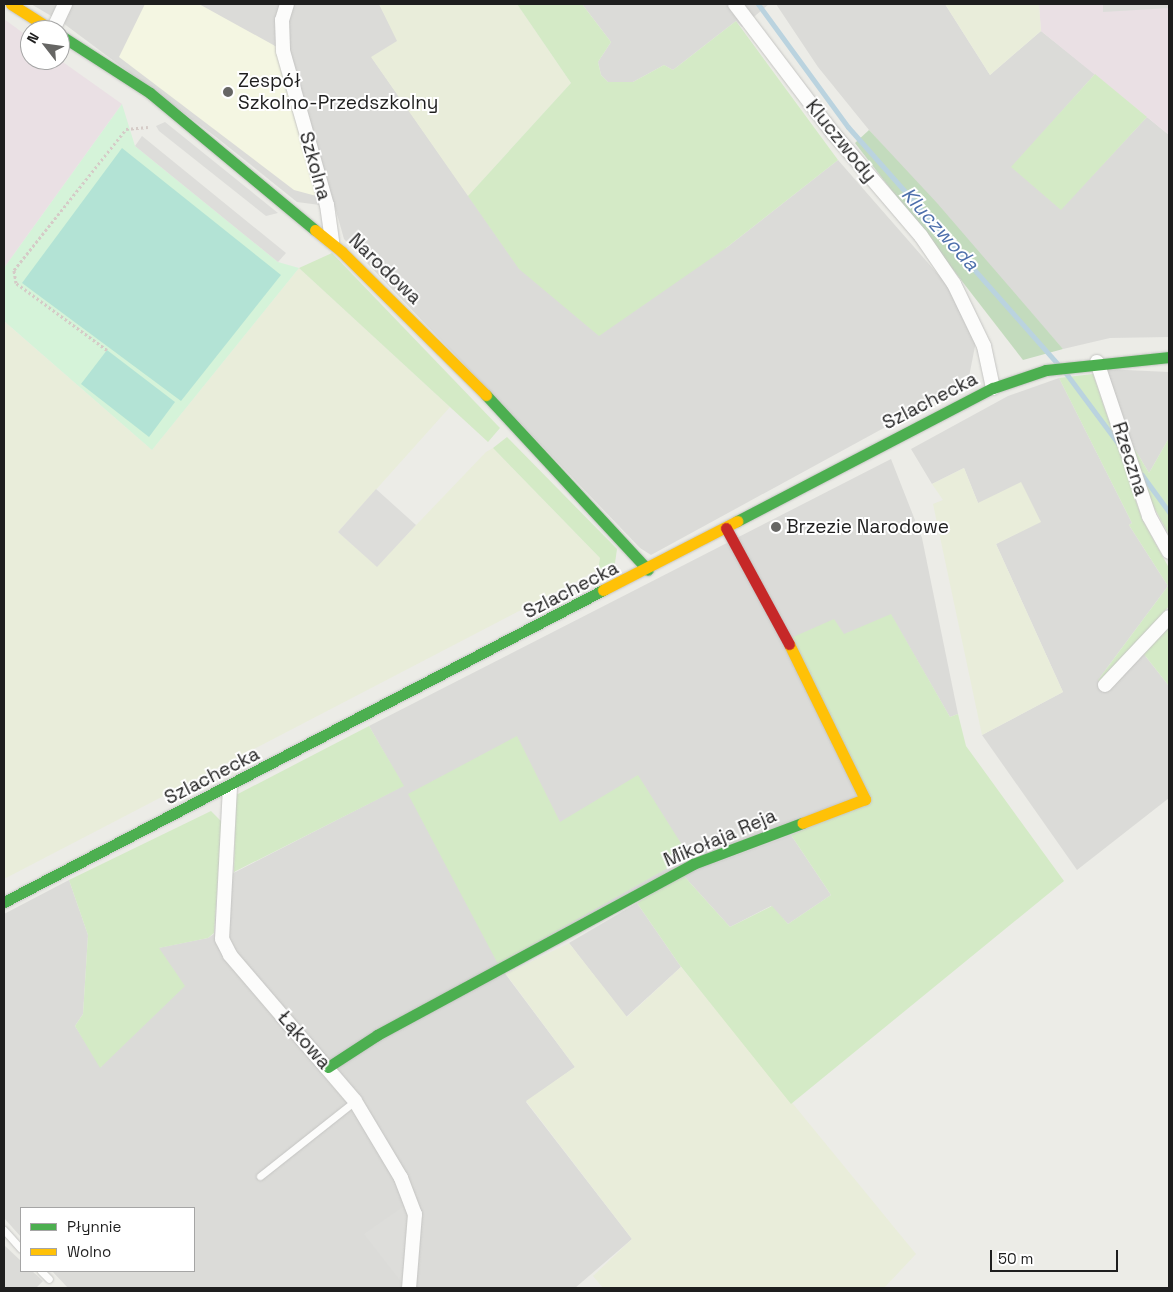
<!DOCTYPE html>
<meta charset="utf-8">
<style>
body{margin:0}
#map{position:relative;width:1173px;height:1292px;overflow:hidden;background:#ecece7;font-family:"Space Grotesk",sans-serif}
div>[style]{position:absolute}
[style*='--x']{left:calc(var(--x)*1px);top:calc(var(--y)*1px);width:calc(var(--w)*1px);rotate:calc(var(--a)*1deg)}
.residential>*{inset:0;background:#dbdbd8}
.industrial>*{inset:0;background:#eae0e4}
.education>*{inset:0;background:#f4f6e2}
.farmland>*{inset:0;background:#e9edda}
.grass>*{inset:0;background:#d4eac6}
.forest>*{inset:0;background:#c3dbbd}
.park>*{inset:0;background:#d5f3d9}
.pitch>*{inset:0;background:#b3e3d5}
.parking>*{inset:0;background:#ddddda}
.stream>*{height:5px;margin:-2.5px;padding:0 2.5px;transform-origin:2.5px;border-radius:2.5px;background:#bad3df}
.path>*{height:3px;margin-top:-1.5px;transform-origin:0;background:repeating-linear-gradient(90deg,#d5cbc7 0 2.5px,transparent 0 5px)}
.roads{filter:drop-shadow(0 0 1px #c5c5c3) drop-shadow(0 0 1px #c5c5c3)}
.lane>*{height:7px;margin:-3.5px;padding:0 3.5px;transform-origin:3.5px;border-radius:3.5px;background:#fcfcfb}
.street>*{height:14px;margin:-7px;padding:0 7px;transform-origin:7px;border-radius:7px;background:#fcfcfb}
.fast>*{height:11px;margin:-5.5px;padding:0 5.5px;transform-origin:5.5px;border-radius:5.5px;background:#4caf50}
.slow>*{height:11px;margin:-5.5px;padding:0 5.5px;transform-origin:5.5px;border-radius:5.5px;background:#ffc107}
.jam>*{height:11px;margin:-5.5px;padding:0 5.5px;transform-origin:5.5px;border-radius:5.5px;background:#c62828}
.dots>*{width:14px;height:14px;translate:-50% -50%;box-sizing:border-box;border:2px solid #fff;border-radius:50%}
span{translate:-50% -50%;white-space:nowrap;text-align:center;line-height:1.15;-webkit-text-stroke:4px #fff;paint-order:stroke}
.poi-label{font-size:19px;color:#1e1e1e}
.left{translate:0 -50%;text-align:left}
.street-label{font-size:19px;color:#1e1e1e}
.water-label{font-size:20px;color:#4d6fab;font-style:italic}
.frame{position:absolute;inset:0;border:5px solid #1e1e1e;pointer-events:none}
.legend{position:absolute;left:20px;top:1207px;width:175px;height:65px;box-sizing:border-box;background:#fff;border:1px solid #a5a5a5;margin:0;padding:6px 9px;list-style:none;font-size:15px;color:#1e1e1e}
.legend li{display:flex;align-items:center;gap:10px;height:25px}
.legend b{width:25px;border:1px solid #a5a5a5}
.north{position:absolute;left:20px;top:20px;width:50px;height:50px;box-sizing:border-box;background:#fff;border:1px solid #a5a5a5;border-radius:50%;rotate:300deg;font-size:14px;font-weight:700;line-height:20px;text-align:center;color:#1e1e1e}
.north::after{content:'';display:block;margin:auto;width:18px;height:22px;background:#666664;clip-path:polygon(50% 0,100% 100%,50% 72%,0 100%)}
.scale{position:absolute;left:990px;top:1250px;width:128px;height:22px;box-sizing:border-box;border:2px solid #1e1e1e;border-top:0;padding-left:6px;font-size:15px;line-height:18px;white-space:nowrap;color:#1e1e1e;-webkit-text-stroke:4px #fff;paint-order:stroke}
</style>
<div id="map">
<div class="residential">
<i style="clip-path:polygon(31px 4px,379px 4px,398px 41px,372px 58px,519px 268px,726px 248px,838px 160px,956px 295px,976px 341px,968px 382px,651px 555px,640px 548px,344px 239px,335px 207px,297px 202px,216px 137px,63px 23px)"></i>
<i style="clip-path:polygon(582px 4px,769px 4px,742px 27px,736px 21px,673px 70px,664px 65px,633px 82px,608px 82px,601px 75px,598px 62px,611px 42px)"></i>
<i style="clip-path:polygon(776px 4px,945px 4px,990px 75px,1041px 31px,1095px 74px,1012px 167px,1061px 209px,1147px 117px,1169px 135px,1169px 337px,1110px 338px,1063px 349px,869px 130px,818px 67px)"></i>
<i style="clip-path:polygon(1104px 369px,1169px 372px,1169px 438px,1149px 473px,1133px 446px)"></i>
<i style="clip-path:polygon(1059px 378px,1132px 523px,1129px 525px,1168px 586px,1098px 680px,1143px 653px,1169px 686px,1169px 798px,1077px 870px,982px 735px,1063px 692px,996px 544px,1041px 521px,978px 503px,964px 468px,932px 484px,911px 449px,1008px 396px)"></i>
<i style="clip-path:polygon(891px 459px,922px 538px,958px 714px,950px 717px,891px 615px,865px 793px,498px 964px,575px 1067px,526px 1102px,632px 1239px,575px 1288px,68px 1288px,52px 1271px,194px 1271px,194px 1208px,21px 1208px,21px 1237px,4px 1218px,4px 914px,69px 880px,88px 935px,83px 1014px,75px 1026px,101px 1067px,158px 948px,208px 938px,214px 934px,218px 881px,403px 786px,369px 726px)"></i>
<i style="clip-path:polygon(791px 835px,831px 895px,788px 924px,771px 906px,730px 927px,683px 875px)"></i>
<i style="clip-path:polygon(637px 903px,681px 967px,626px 1017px,569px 943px)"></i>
<i style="clip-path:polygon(4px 1245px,21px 1261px,21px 1271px,32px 1271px,43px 1281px,36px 1288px,4px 1288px)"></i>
</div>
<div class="industrial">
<i style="clip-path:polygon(1039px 4px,1169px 4px,1169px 135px,1041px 31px)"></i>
<i style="clip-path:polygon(4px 19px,30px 38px,30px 60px,60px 60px,122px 104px,4px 268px)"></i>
</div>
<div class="education">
<i style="clip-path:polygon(145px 4px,199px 4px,277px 47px,320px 197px,294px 190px,119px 57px)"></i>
</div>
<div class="farmland">
<i style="clip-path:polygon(379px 4px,517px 4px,571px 83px,468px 196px,371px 57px,397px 41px)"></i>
<i style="clip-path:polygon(945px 4px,1039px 4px,1041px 31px,990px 75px)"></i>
<i style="clip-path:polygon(299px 268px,450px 407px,338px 532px,377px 566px,486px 452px,493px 448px,600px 558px,598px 570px,4px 879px,4px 324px,5px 322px,152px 450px)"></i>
<i style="clip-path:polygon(964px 468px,978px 503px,1021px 482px,1041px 522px,996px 544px,1063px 692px,982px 735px,933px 504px,943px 500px,932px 484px)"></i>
<i style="clip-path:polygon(569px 943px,627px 1017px,681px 967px,916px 1254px,884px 1288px,603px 1288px,593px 1276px,632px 1239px,526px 1101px,575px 1067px,506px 974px)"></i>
</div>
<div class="grass">
<i style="clip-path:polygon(517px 4px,582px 4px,611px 42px,598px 62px,601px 75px,608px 82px,633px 82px,664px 65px,673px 70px,736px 21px,838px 160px,726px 248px,599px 336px,519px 269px,468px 196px,571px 83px)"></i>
<i style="clip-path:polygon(1095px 74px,1147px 117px,1061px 210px,1011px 167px)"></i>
<i style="clip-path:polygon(332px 253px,500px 428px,488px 442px,299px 268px)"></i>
<i style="clip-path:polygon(1093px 374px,1142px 519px,1169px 568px,1169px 606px,1101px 683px,1098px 680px,1168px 586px,1129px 525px,1132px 523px,1059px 378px)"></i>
<i style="clip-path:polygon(507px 437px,617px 549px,614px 570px,598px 570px,600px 558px,493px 448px)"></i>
<i style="clip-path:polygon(1169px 438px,1169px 535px,1149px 498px,1133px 446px,1149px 473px)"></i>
<i style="clip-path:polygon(891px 614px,950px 717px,958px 714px,966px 746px,1064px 881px,791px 1104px,679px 964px,637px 903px,683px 875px,730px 927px,772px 906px,788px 924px,831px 895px,791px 835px,868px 802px,791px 638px,834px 619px,844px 634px)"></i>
<i style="clip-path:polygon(1169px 623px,1169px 686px,1143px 653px)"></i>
<i style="clip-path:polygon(369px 726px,404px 786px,234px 872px,236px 795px)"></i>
<i style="clip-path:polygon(517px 736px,560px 822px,638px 775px,689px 856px,498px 964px,408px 794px)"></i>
<i style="clip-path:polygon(211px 811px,222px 822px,214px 933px,208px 938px,159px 948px,185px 986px,100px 1068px,75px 1026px,83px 1014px,88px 935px,69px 880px)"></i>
</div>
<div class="forest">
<i style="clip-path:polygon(869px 130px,937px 203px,1063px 349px,1023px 360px,855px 143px)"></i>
</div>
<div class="park">
<i style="clip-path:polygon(122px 104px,135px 146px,278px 262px,299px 268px,152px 450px,4px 321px,4px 268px)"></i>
</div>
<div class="pitch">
<i style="clip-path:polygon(122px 148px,281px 275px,181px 401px,22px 283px)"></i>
<i style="clip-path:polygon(107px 350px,175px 402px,149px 437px,81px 384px)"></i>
</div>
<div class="parking">
<i style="clip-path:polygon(1103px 4px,1169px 4px,1169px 8px,1103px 12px)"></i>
<i style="clip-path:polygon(165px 122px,278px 213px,266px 216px,159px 131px,156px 126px)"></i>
<i style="clip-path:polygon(142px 136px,286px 253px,278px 262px,135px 146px)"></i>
<i style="clip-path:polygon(376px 489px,416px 525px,377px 567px,338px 532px)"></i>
<i style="clip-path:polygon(407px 1204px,410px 1226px,403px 1284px,364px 1234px)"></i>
</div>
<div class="stream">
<i style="--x:758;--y:4;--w:152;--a:53.8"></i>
<i style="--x:848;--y:127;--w:317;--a:48.5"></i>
<i style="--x:1065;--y:372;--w:92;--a:53.4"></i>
<i style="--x:1142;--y:475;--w:46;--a:53.9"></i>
</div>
<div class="path">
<i style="--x:107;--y:350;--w:113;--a:-143.6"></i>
<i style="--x:16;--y:283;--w:13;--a:-99"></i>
<i style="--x:14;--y:270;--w:180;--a:-51.5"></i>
<i style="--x:126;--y:129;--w:22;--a:-5"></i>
</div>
<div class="roads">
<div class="lane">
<i style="--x:260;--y:1176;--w:121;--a:-38.3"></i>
<i style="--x:4;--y:1230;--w:25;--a:48"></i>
<i style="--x:41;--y:1271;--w:11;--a:45"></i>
</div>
<div class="street">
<i style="--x:287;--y:4;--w:17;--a:107"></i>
<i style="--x:282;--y:20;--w:31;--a:88"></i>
<i style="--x:283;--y:51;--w:160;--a:74.1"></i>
<i style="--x:327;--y:205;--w:37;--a:82"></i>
<i style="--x:735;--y:4;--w:162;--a:52.8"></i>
<i style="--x:833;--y:133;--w:135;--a:49.5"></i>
<i style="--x:921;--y:236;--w:58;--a:55.5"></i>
<i style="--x:954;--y:284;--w:69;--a:64.2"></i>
<i style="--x:984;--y:346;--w:43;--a:77.9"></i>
<i style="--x:53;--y:30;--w:29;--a:-65"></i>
<i style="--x:1097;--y:362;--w:163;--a:71.3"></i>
<i style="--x:1149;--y:516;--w:41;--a:60.9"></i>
<i style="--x:1105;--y:685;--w:93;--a:-46.7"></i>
<i style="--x:230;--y:787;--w:152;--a:93"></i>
<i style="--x:222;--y:939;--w:18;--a:63"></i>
<i style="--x:230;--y:955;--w:192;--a:49.4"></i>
<i style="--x:355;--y:1101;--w:90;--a:59.1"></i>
<i style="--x:401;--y:1178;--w:39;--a:69"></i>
<i style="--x:415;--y:1214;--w:74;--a:94.6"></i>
</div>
<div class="fast">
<i style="--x:60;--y:35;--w:107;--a:32.8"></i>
<i style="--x:150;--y:93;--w:214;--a:39.7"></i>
<i style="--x:486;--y:395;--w:238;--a:47.2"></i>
<i style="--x:737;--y:521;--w:288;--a:-27.5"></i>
<i style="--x:993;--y:388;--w:56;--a:-18.8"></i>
<i style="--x:1046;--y:370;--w:124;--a:-6"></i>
<i style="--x:4;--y:902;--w:675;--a:-27.51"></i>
<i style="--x:328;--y:1067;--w:59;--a:-33.1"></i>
<i style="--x:377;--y:1035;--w:359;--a:-28.4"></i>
<i style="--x:693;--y:864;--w:116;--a:-20.6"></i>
</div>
<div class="slow">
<i style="--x:11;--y:4;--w:49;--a:32.4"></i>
<i style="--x:315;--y:230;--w:35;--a:39"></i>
<i style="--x:342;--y:252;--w:203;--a:44.8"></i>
<i style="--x:603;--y:590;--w:151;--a:-27.2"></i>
<i style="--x:789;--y:644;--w:173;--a:63.9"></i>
<i style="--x:865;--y:799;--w:67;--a:159.1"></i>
</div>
<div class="jam">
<i style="--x:726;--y:528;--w:132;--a:61.5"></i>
</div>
</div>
<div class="dots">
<i style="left:228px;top:92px;background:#666664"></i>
<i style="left:776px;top:527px;background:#666664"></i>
</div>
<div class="poi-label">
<span class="left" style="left:238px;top:92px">Zespół<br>Szkolno-Przedszkolny</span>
<span class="left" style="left:786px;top:527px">Brzezie Narodowe</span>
</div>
<div class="street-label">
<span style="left:841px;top:141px;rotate:51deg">Kluczwody</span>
<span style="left:315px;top:166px;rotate:74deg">Szkolna</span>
<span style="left:385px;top:269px;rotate:44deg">Narodowa</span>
<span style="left:930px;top:401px;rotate:-27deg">Szlachecka</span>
<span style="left:1130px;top:459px;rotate:72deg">Rzeczna</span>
<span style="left:571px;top:590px;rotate:-27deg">Szlachecka</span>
<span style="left:212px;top:776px;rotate:-27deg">Szlachecka</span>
<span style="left:720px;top:838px;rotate:-23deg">Mikołaja Reja</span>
<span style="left:304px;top:1040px;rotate:49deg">Łąkowa</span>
</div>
<div class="water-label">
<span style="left:940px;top:229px;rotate:48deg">Kluczwoda</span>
</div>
<div class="frame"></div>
<ul class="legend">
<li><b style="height:6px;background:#4caf50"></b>Płynnie</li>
<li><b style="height:6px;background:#ffc107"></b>Wolno</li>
</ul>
<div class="north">N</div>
<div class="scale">50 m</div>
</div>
